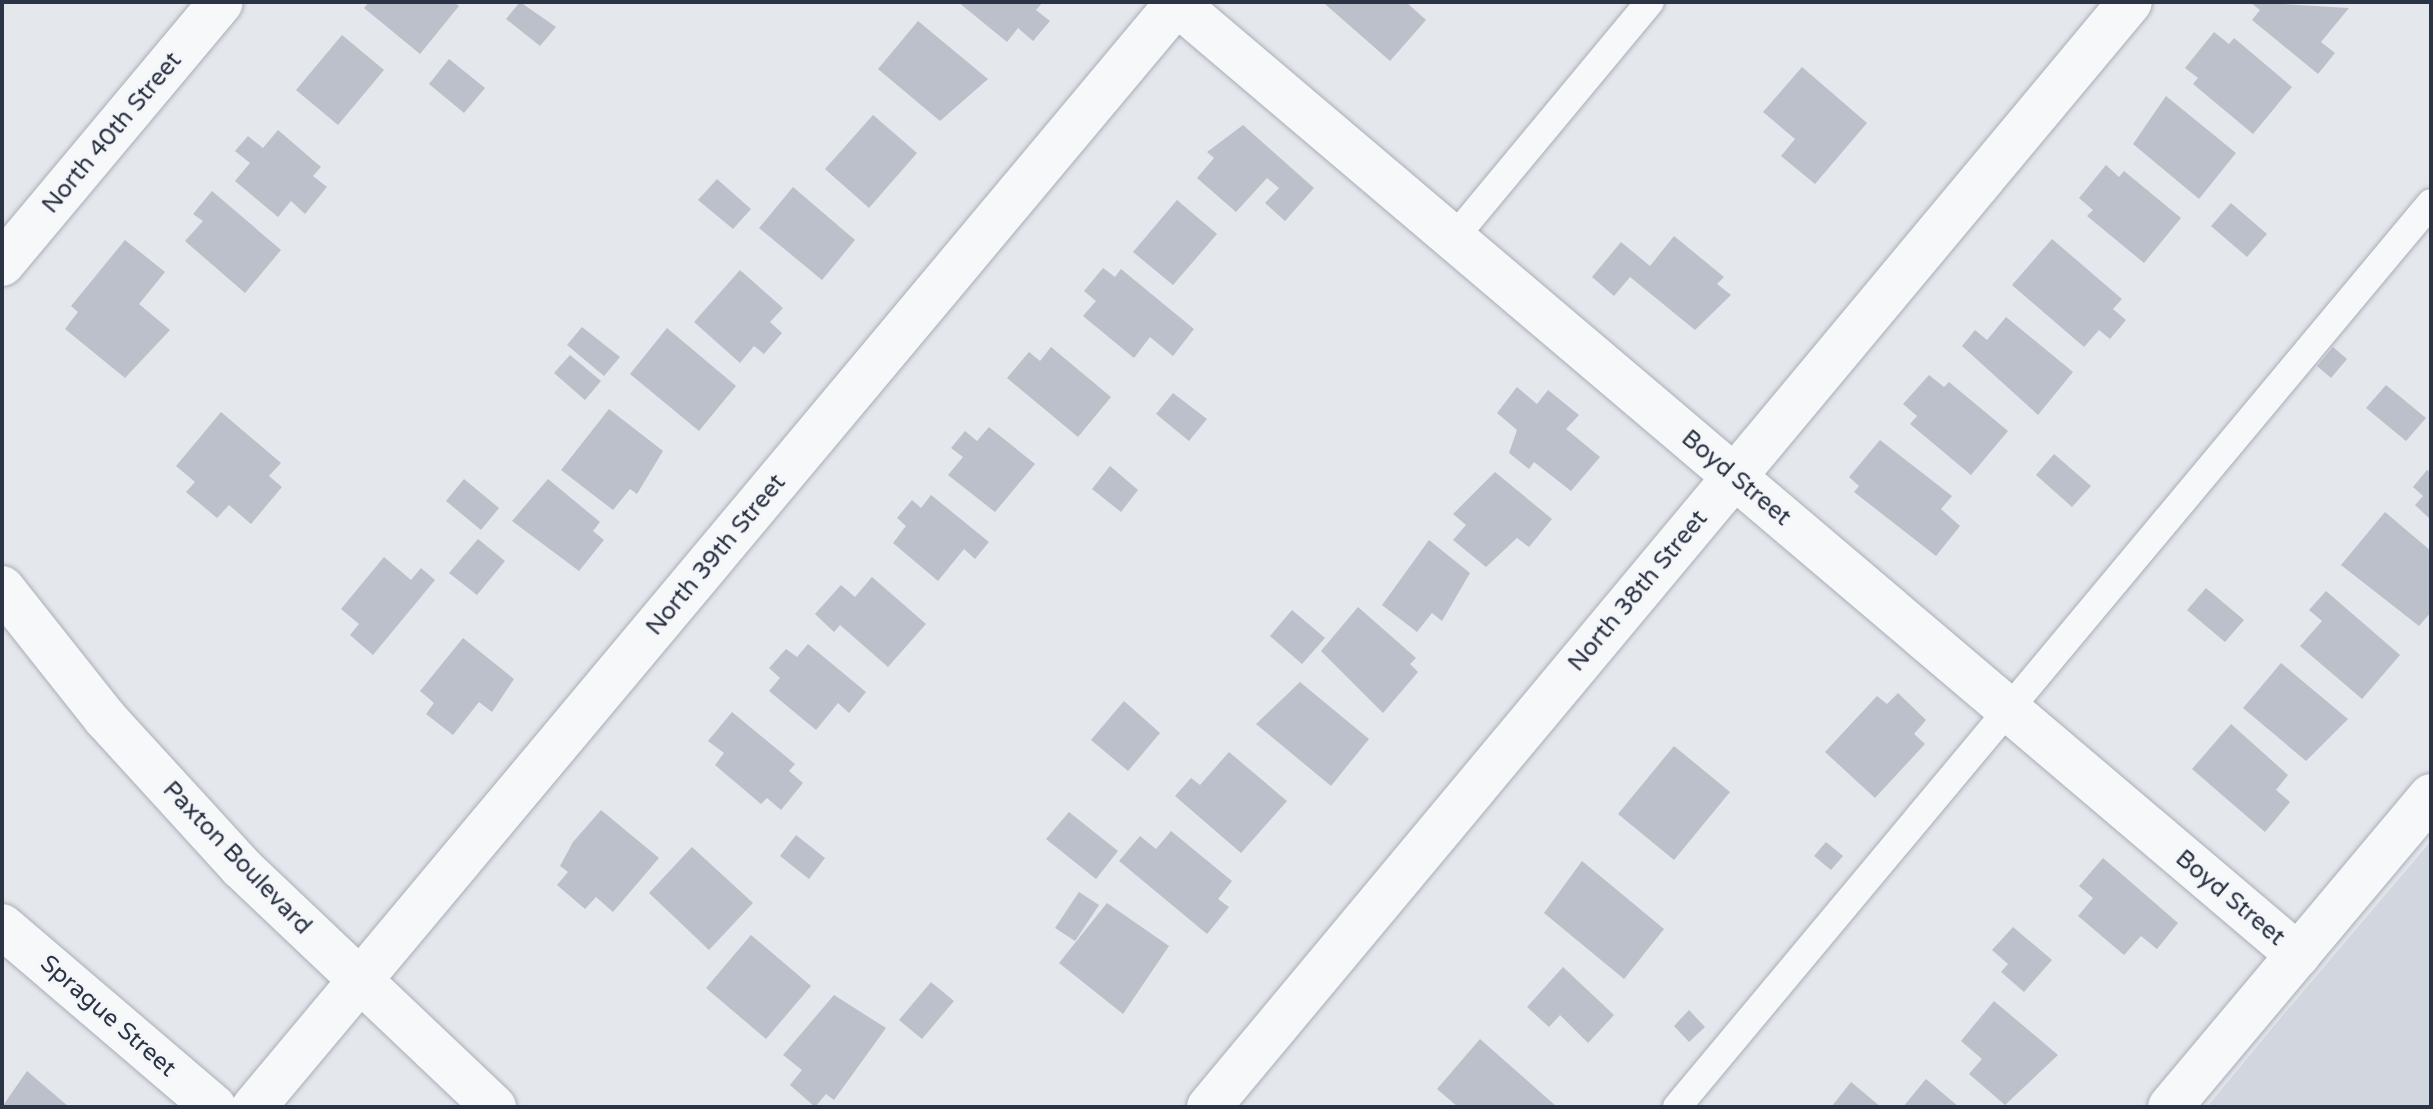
<!DOCTYPE html>
<style>
body{margin:0}
#map{position:relative;width:2433px;height:1109px;overflow:hidden;background:#e4e7ec;font-family:"Varela Round",sans-serif}
div>[style]{position:absolute}
[style*='--x']{left:calc(var(--x)*1px);top:calc(var(--y)*1px);width:calc(var(--w)*1px);rotate:calc(var(--a)*1deg)}
.built>*{inset:0;background:#d2d6de}
.building>*{inset:0;background:#bbc0ca}
.roads{filter:drop-shadow(0 0 2px #a9aeb7) drop-shadow(0 0 2px #a9aeb7)}
.service>*{height:28px;margin:-14px;padding:0 14px;transform-origin:14px;border-radius:14px;background:#f7f8fa}
.minor>*{height:44px;margin:-22px;padding:0 22px;transform-origin:22px;border-radius:22px;background:#f7f8fa}
.tertiary>*{height:44px;margin:-22px;padding:0 22px;transform-origin:22px;border-radius:22px;background:#f7f8fa}
span{translate:-50% -50%;white-space:nowrap;text-align:center;line-height:1.15;-webkit-text-stroke:6px #f4f6f9;paint-order:stroke}
.street-label{font-size:24px;color:#2b3445}
.frame{position:absolute;inset:0;border:4px solid #2b3445;pointer-events:none}
</style>
<div id="map">
<div class="built">
<i style="clip-path:polygon(2431px 841px,2431px 1107px,2207px 1107px,2284px 1014px)"></i>
</div>
<div class="building">
<i style="clip-path:polygon(369px 2px,454px 2px,459px 6px,420px 54px,364px 8px)"></i>
<i style="clip-path:polygon(520px 2px,556px 27px,540px 46px,506px 19px)"></i>
<i style="clip-path:polygon(958px 2px,1043px 2px,1036px 10px,1050px 21px,1033px 41px,1018px 28px,1007px 42px)"></i>
<i style="clip-path:polygon(1406px 2px,1426px 20px,1390px 61px,1325px 4px)"></i>
<i style="clip-path:polygon(2250px 2px,2349px 8px,2321px 42px,2335px 53px,2318px 74px,2252px 20px,2260px 10px)"></i>
<i style="clip-path:polygon(918px 21px,988px 79px,940px 121px,878px 69px)"></i>
<i style="clip-path:polygon(2214px 32px,2229px 44px,2234px 38px,2292px 87px,2253px 134px,2193px 84px,2198px 78px,2185px 68px)"></i>
<i style="clip-path:polygon(342px 35px,384px 70px,338px 125px,296px 90px)"></i>
<i style="clip-path:polygon(449px 59px,485px 88px,464px 113px,429px 84px)"></i>
<i style="clip-path:polygon(1802px 67px,1867px 123px,1815px 184px,1781px 156px,1795px 139px,1763px 112px)"></i>
<i style="clip-path:polygon(2166px 96px,2236px 153px,2199px 199px,2133px 144px)"></i>
<i style="clip-path:polygon(873px 115px,917px 153px,869px 208px,825px 169px)"></i>
<i style="clip-path:polygon(1243px 125px,1314px 188px,1285px 221px,1265px 203px,1279px 188px,1267px 178px,1236px 212px,1197px 178px,1214px 158px,1207px 152px)"></i>
<i style="clip-path:polygon(278px 130px,321px 167px,313px 176px,327px 187px,305px 214px,291px 201px,278px 217px,235px 181px,250px 163px,235px 151px,248px 136px,263px 148px)"></i>
<i style="clip-path:polygon(2106px 165px,2119px 177px,2124px 171px,2181px 218px,2144px 263px,2087px 216px,2093px 210px,2079px 198px)"></i>
<i style="clip-path:polygon(717px 179px,751px 209px,733px 229px,698px 200px)"></i>
<i style="clip-path:polygon(793px 187px,855px 240px,822px 280px,759px 228px)"></i>
<i style="clip-path:polygon(212px 191px,281px 250px,245px 293px,185px 241px,203px 221px,193px 214px)"></i>
<i style="clip-path:polygon(1177px 200px,1217px 234px,1173px 285px,1133px 252px)"></i>
<i style="clip-path:polygon(2231px 203px,2267px 234px,2247px 257px,2211px 226px)"></i>
<i style="clip-path:polygon(1674px 236px,1724px 277px,1717px 284px,1731px 295px,1695px 330px,1630px 277px,1614px 296px,1592px 277px,1621px 242px,1650px 266px)"></i>
<i style="clip-path:polygon(2052px 239px,2122px 299px,2113px 309px,2126px 320px,2110px 339px,2099px 330px,2084px 347px,2012px 285px)"></i>
<i style="clip-path:polygon(125px 240px,165px 272px,139px 304px,170px 330px,125px 378px,65px 329px,78px 312px,71px 306px)"></i>
<i style="clip-path:polygon(1103px 268px,1115px 277px,1121px 269px,1194px 329px,1173px 356px,1150px 337px,1134px 358px,1083px 316px,1096px 301px,1084px 291px)"></i>
<i style="clip-path:polygon(740px 270px,783px 308px,770px 322px,782px 333px,764px 354px,754px 346px,740px 363px,694px 322px)"></i>
<i style="clip-path:polygon(2006px 317px,2073px 372px,2038px 415px,1962px 346px,1975px 330px,1987px 340px)"></i>
<i style="clip-path:polygon(582px 327px,620px 357px,604px 376px,567px 345px)"></i>
<i style="clip-path:polygon(667px 328px,736px 386px,699px 431px,630px 374px)"></i>
<i style="clip-path:polygon(1051px 347px,1111px 397px,1078px 437px,1007px 378px,1029px 352px,1040px 361px)"></i>
<i style="clip-path:polygon(2333px 347px,2347px 359px,2331px 378px,2317px 366px)"></i>
<i style="clip-path:polygon(570px 355px,601px 381px,585px 400px,554px 373px)"></i>
<i style="clip-path:polygon(1929px 375px,1944px 387px,1949px 382px,2008px 431px,1971px 475px,1910px 424px,1917px 416px,1903px 404px)"></i>
<i style="clip-path:polygon(2386px 385px,2426px 418px,2406px 441px,2366px 408px)"></i>
<i style="clip-path:polygon(1517px 387px,1537px 404px,1548px 390px,1579px 415px,1566px 429px,1600px 457px,1571px 491px,1534px 462px,1529px 469px,1509px 453px,1517px 430px,1497px 413px)"></i>
<i style="clip-path:polygon(1173px 393px,1207px 419px,1189px 441px,1156px 414px)"></i>
<i style="clip-path:polygon(609px 409px,663px 451px,637px 494px,630px 489px,613px 510px,561px 470px)"></i>
<i style="clip-path:polygon(221px 412px,281px 463px,269px 476px,282px 487px,251px 524px,229px 505px,217px 518px,186px 492px,195px 482px,176px 466px)"></i>
<i style="clip-path:polygon(989px 427px,1035px 464px,995px 512px,948px 475px,963px 457px,951px 448px,965px 431px,977px 441px)"></i>
<i style="clip-path:polygon(1880px 440px,1952px 496px,1941px 509px,1960px 526px,1936px 556px,1854px 492px,1859px 486px,1849px 477px)"></i>
<i style="clip-path:polygon(2054px 454px,2091px 486px,2072px 507px,2036px 475px)"></i>
<i style="clip-path:polygon(1110px 466px,1138px 490px,1121px 512px,1092px 489px)"></i>
<i style="clip-path:polygon(2427px 470px,2431px 473px,2431px 520px,2415px 505px,2423px 496px,2413px 487px)"></i>
<i style="clip-path:polygon(1495px 472px,1552px 519px,1529px 547px,1517px 538px,1486px 567px,1453px 540px,1466px 525px,1453px 514px)"></i>
<i style="clip-path:polygon(464px 479px,499px 508px,481px 530px,446px 501px)"></i>
<i style="clip-path:polygon(548px 479px,600px 522px,593px 531px,604px 540px,579px 571px,512px 521px)"></i>
<i style="clip-path:polygon(931px 495px,989px 542px,975px 559px,964px 549px,938px 581px,893px 543px,906px 526px,897px 518px,912px 500px,921px 508px)"></i>
<i style="clip-path:polygon(2385px 512px,2431px 551px,2431px 612px,2419px 626px,2341px 565px)"></i>
<i style="clip-path:polygon(478px 539px,505px 561px,477px 595px,449px 573px)"></i>
<i style="clip-path:polygon(1429px 540px,1470px 573px,1442px 621px,1432px 613px,1417px 632px,1382px 605px)"></i>
<i style="clip-path:polygon(384px 557px,411px 580px,421px 568px,435px 580px,373px 655px,350px 635px,359px 624px,341px 609px)"></i>
<i style="clip-path:polygon(872px 577px,926px 624px,888px 667px,840px 625px,834px 632px,815px 614px,841px 585px,855px 597px)"></i>
<i style="clip-path:polygon(2206px 588px,2244px 620px,2225px 642px,2187px 610px)"></i>
<i style="clip-path:polygon(2326px 591px,2400px 655px,2362px 699px,2300px 646px,2322px 621px,2309px 610px)"></i>
<i style="clip-path:polygon(1358px 607px,1416px 658px,1410px 664px,1418px 672px,1383px 713px,1321px 651px)"></i>
<i style="clip-path:polygon(1292px 610px,1325px 638px,1302px 664px,1270px 636px)"></i>
<i style="clip-path:polygon(463px 638px,514px 679px,492px 712px,479px 702px,453px 735px,426px 714px,434px 703px,420px 691px)"></i>
<i style="clip-path:polygon(808px 644px,866px 692px,849px 713px,838px 703px,816px 730px,769px 691px,780px 678px,769px 668px,786px 649px,797px 657px)"></i>
<i style="clip-path:polygon(2281px 663px,2348px 719px,2306px 761px,2243px 708px)"></i>
<i style="clip-path:polygon(1300px 682px,1369px 739px,1331px 786px,1256px 724px)"></i>
<i style="clip-path:polygon(1898px 693px,1926px 720px,1914px 734px,1925px 744px,1875px 798px,1825px 752px,1877px 696px,1887px 704px)"></i>
<i style="clip-path:polygon(1124px 701px,1160px 733px,1128px 771px,1091px 740px)"></i>
<i style="clip-path:polygon(732px 712px,795px 764px,789px 771px,803px 783px,781px 810px,767px 798px,761px 804px,715px 765px,724px 753px,708px 741px)"></i>
<i style="clip-path:polygon(2231px 724px,2288px 775px,2276px 790px,2290px 802px,2265px 832px,2192px 769px)"></i>
<i style="clip-path:polygon(1674px 746px,1730px 792px,1674px 860px,1618px 814px)"></i>
<i style="clip-path:polygon(1229px 752px,1287px 801px,1241px 853px,1175px 796px,1191px 778px,1200px 785px)"></i>
<i style="clip-path:polygon(601px 810px,659px 858px,613px 912px,596px 897px,585px 909px,557px 885px,568px 872px,560px 866px,573px 842px)"></i>
<i style="clip-path:polygon(1069px 812px,1118px 851px,1096px 879px,1046px 839px)"></i>
<i style="clip-path:polygon(1171px 831px,1232px 881px,1218px 899px,1229px 907px,1207px 934px,1119px 861px,1140px 836px,1156px 849px)"></i>
<i style="clip-path:polygon(796px 835px,825px 858px,809px 879px,780px 856px)"></i>
<i style="clip-path:polygon(1826px 842px,1843px 856px,1831px 870px,1814px 856px)"></i>
<i style="clip-path:polygon(692px 847px,753px 903px,709px 950px,649px 893px)"></i>
<i style="clip-path:polygon(2103px 858px,2178px 923px,2157px 949px,2141px 936px,2124px 955px,2078px 916px,2093px 898px,2079px 886px)"></i>
<i style="clip-path:polygon(1582px 861px,1664px 929px,1624px 979px,1544px 913px)"></i>
<i style="clip-path:polygon(1079px 892px,1099px 905px,1075px 941px,1055px 928px)"></i>
<i style="clip-path:polygon(1107px 903px,1169px 946px,1123px 1014px,1059px 963px)"></i>
<i style="clip-path:polygon(2013px 927px,2052px 960px,2024px 992px,2001px 972px,2008px 964px,1992px 950px)"></i>
<i style="clip-path:polygon(751px 935px,811px 986px,766px 1039px,706px 988px)"></i>
<i style="clip-path:polygon(1563px 967px,1614px 1015px,1588px 1043px,1560px 1015px,1549px 1027px,1527px 1007px)"></i>
<i style="clip-path:polygon(931px 982px,954px 1001px,922px 1039px,899px 1020px)"></i>
<i style="clip-path:polygon(834px 995px,886px 1028px,834px 1100px,826px 1094px,815px 1107px,790px 1085px,802px 1070px,783px 1055px)"></i>
<i style="clip-path:polygon(1994px 1001px,2058px 1055px,2005px 1105px,1969px 1074px,1982px 1059px,1961px 1041px)"></i>
<i style="clip-path:polygon(1689px 1010px,1705px 1027px,1689px 1042px,1674px 1026px)"></i>
<i style="clip-path:polygon(1480px 1039px,1557px 1107px,1458px 1107px,1437px 1089px)"></i>
<i style="clip-path:polygon(27px 1071px,69px 1107px,2px 1107px)"></i>
<i style="clip-path:polygon(1926px 1079px,1959px 1107px,1903px 1107px)"></i>
<i style="clip-path:polygon(1851px 1082px,1881px 1107px,1832px 1106px)"></i>
</div>
<div class="roads">
<div class="service">
<i style="--x:1453;--y:239;--w:308;--a:-50.3"></i>
<i style="--x:1677;--y:1107;--w:1177;--a:-50.17"></i>
</div>
<div class="minor">
<i style="--x:1175;--y:2;--w:1473;--a:40.32"></i>
<i style="--x:2;--y:926;--w:279;--a:40.5"></i>
<i style="--x:254;--y:1107;--w:1440;--a:-50.1"></i>
<i style="--x:1209;--y:1107;--w:1438;--a:-50.19"></i>
<i style="--x:2170;--y:1107;--w:406;--a:-50"></i>
</div>
<div class="tertiary">
<i style="--x:2;--y:264;--w:341;--a:-50.1"></i>
<i style="--x:2;--y:588;--w:166;--a:51.6"></i>
<i style="--x:105;--y:718;--w:202;--a:47.6"></i>
<i style="--x:241;--y:867;--w:349;--a:43.5"></i>
</div>
</div>
<div class="street-label">
<span style="left:112px;top:133px;rotate:-50deg">North 40th Street</span>
<span style="left:1736px;top:478px;rotate:40deg">Boyd Street</span>
<span style="left:716px;top:555px;rotate:-50deg">North 39th Street</span>
<span style="left:1638px;top:591px;rotate:-50deg">North 38th Street</span>
<span style="left:237px;top:858px;rotate:46deg">Paxton Boulevard</span>
<span style="left:2230px;top:898px;rotate:40deg">Boyd Street</span>
<span style="left:108px;top:1016px;rotate:41deg">Sprague Street</span>
</div>
<div class="frame"></div>
</div>
